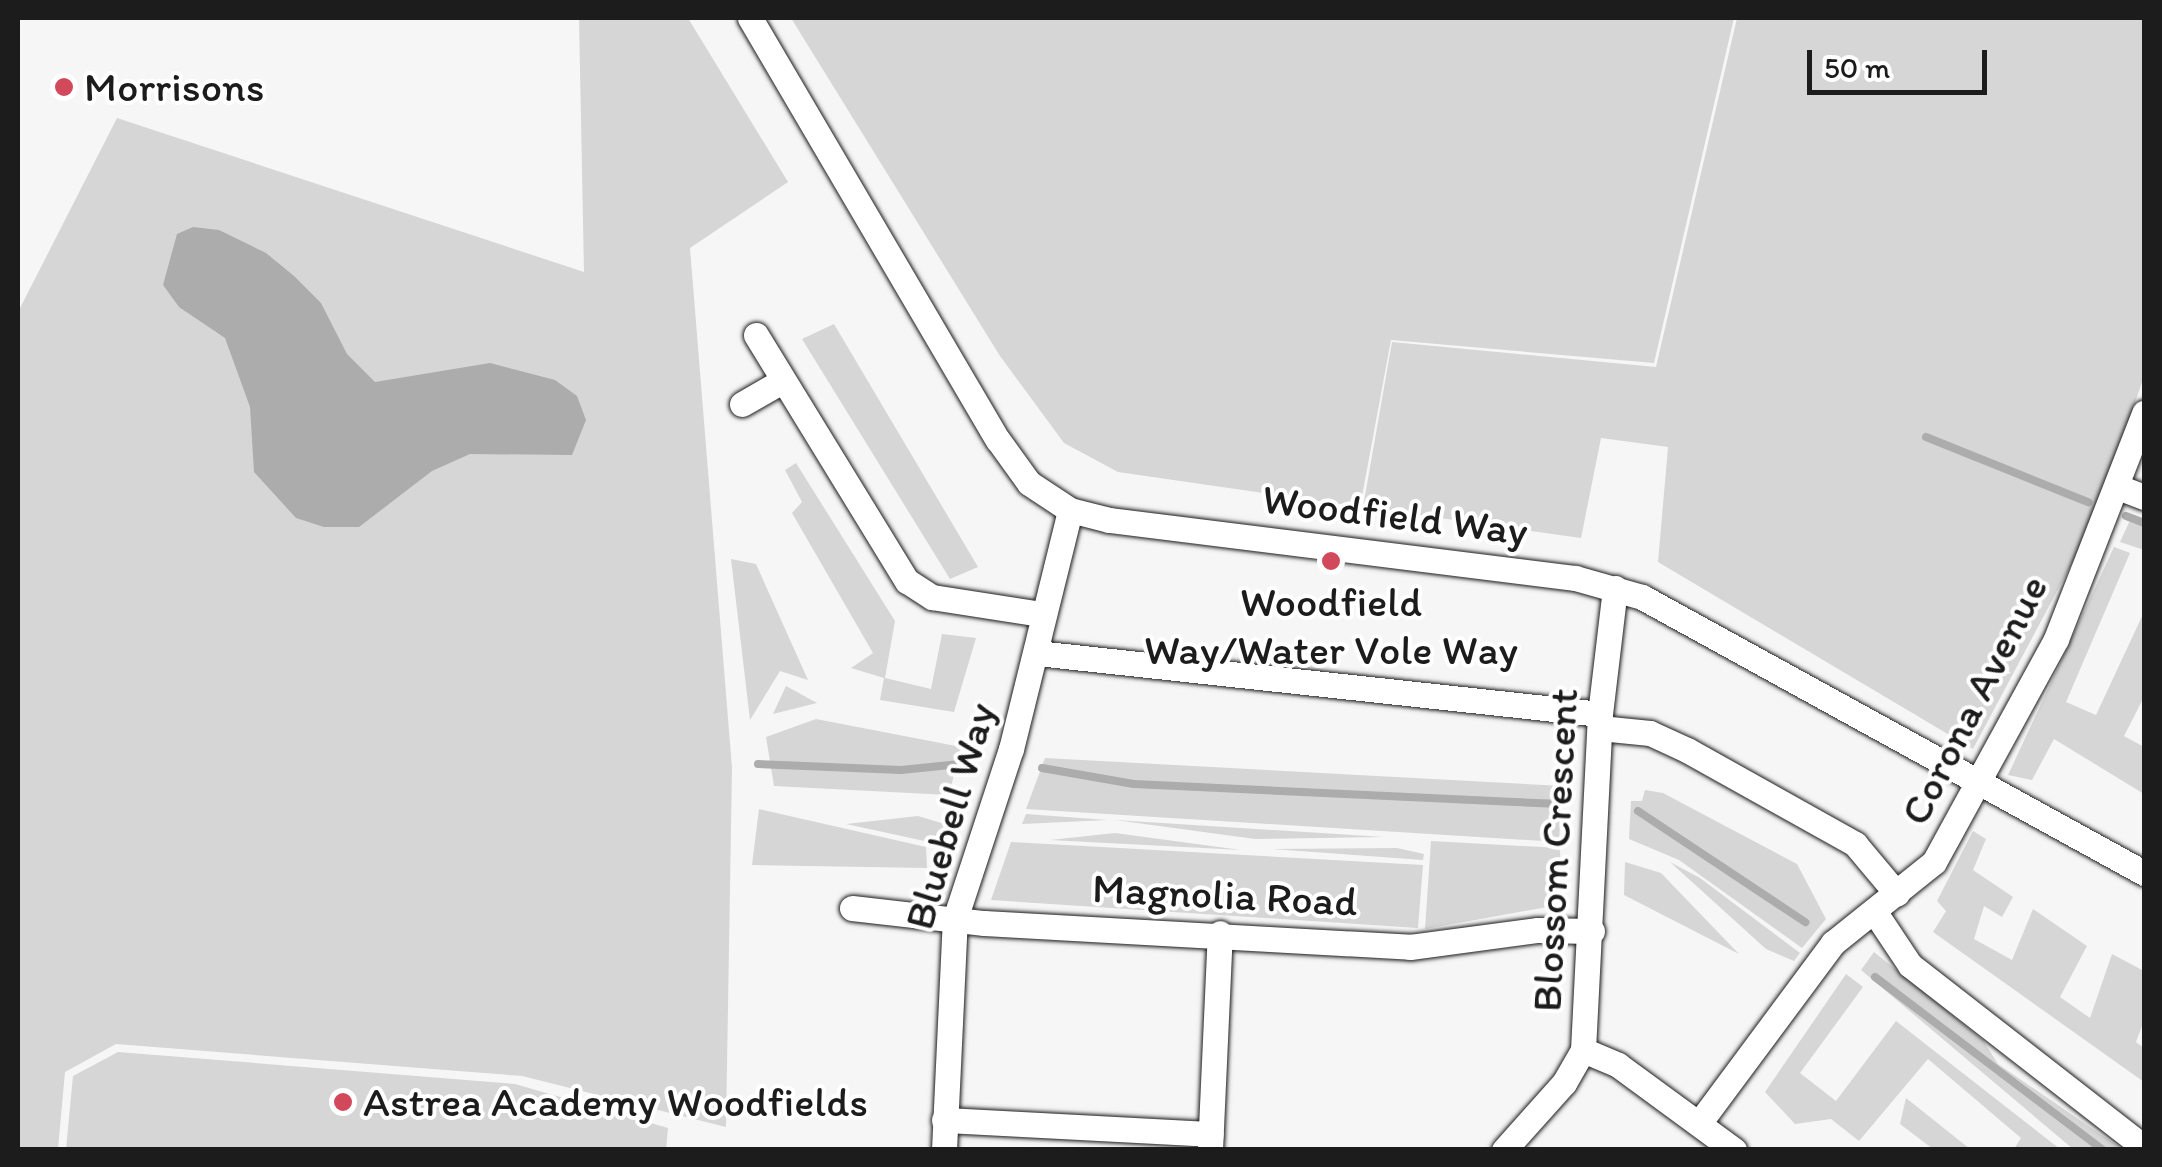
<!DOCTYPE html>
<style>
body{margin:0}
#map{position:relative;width:2162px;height:1167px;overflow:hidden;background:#f6f6f6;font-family:Itim,sans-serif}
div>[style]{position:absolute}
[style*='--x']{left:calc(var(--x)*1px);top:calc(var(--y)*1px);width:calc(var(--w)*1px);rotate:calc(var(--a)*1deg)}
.green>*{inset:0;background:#d6d6d6}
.water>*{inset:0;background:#acacac}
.stream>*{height:8px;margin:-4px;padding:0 4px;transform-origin:4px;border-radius:4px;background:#acacac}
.roads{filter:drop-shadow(0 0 2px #1c1c1c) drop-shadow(0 0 2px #1c1c1c)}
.minor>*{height:25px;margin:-12.5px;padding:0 12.5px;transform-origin:12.5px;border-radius:12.5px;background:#fff}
.dots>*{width:28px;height:28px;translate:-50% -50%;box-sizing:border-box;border:5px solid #fff;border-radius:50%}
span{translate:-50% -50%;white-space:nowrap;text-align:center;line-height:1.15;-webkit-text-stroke:8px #fff;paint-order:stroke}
.poi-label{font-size:42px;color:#1c1c1c}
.left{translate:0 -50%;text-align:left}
.street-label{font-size:42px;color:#1c1c1c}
.frame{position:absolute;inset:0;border:20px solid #1c1c1c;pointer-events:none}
.scale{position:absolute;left:1807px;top:50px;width:180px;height:45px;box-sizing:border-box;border:5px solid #1c1c1c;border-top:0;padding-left:12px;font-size:30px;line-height:35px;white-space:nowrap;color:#1c1c1c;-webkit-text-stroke:8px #fff;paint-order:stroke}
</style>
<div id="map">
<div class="green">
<i style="clip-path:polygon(579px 18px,688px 18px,788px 182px,690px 248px,732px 768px,726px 1127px,522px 1076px,116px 1044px,65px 1072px,58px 1149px,18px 1149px,18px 312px,117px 118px,584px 272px)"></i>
<i style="clip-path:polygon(791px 18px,1734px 18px,1654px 363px,1391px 340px,1360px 507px,1118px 472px,1064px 443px,1000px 356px)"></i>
<i style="clip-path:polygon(1737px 18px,2144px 18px,2144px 376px,2097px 516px,1973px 749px,1658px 562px,1668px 447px,1601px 438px,1581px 538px,1363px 507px,1392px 342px,1656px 367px)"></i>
<i style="clip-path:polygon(834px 324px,978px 567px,950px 579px,802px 339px)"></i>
<i style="clip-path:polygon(796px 463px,895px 621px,885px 678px,931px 689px,942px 634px,976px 638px,954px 712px,880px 700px,884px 678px,851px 668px,873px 653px,792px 513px,802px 502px,785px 470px)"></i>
<i style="clip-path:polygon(2131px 518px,2144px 523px,2144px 550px,2120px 542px)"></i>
<i style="clip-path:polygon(2114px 547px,2130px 553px,2066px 702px,2096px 715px,2144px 612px,2144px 697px,2124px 736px,2144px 747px,2144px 794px,2054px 739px,2032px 780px,2008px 775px)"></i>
<i style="clip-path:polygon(731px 559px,756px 564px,808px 680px,780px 671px,750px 720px)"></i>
<i style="clip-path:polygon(786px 686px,817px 703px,773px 714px)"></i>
<i style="clip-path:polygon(816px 719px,961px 747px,949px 795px,774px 786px,766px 737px)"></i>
<i style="clip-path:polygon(1045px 758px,1562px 786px,1559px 842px,1026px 809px)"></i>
<i style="clip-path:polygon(1645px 790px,1663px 793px,1797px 864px,1826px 919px,1802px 948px,1679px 860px,1629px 839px,1631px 801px,1642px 801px)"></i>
<i style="clip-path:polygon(759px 809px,926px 847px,927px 868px,752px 865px)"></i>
<i style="clip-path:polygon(1026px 814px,1107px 820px,1022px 824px)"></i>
<i style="clip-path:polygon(918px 816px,948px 825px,943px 845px,846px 824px)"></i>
<i style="clip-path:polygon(1115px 820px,1384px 837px,1255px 839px)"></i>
<i style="clip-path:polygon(1973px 831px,1986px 839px,1973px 870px,2013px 897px,2002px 917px,1984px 906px,1974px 939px,2012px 960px,2033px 909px,2087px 946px,2060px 997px,2090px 1018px,2112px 954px,2144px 971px,2144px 1021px,2136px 1042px,2144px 1048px,2144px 1082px,1933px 932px,1946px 911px,1937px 901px)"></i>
<i style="clip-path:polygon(1115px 833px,1241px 850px,1050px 840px)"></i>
<i style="clip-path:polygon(1431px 841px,1560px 848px,1561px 890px,1553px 906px,1425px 929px)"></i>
<i style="clip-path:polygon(1011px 842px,1423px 865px,1418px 928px,991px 900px)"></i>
<i style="clip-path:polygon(1397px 848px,1424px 854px,1423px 860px,1272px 849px)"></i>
<i style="clip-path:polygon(1625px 862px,1661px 873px,1739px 954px,1624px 895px)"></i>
<i style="clip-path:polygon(1670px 862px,1700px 878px,1800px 953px,1794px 961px,1766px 949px)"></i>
<i style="clip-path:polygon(1874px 952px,1983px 1040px,1998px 1064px,2122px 1149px,2073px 1149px,1861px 970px)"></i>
<i style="clip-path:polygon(1846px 974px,1863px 987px,1800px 1073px,1836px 1101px,1896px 1021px,2060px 1149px,2014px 1149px,2021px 1138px,1928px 1059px,1859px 1141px,1831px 1119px,1795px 1124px,1765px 1092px)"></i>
<i style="clip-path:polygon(118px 1052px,515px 1084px,668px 1128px,666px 1149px,66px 1149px,73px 1076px)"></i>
<i style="clip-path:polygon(1906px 1098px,1970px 1149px,1933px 1149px,1900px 1124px)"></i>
</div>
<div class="water">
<i style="clip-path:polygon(193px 227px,219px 230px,266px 253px,294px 276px,321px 303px,347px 354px,375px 382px,490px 363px,555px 380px,577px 396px,586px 420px,572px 455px,470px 454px,432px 471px,359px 527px,324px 527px,296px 518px,254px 472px,250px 407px,225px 338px,179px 307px,163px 285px,177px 234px)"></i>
</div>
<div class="stream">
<i style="--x:1926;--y:437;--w:175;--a:21.9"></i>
<i style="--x:2126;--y:516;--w:19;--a:21"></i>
<i style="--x:758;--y:764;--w:143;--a:2.4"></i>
<i style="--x:901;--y:770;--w:69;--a:-5.8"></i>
<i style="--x:1042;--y:768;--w:93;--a:9.9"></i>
<i style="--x:1134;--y:784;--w:421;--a:2.7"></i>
<i style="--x:1638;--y:811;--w:201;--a:33.6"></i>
<i style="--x:1875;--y:977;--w:286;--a:37.2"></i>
</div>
<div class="roads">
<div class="minor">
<i style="--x:750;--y:18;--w:489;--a:59.6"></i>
<i style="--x:998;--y:440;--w:53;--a:54.2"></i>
<i style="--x:1029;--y:483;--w:49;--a:33.4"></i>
<i style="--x:1070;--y:510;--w:40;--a:14.4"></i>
<i style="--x:1109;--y:520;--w:470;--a:7.1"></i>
<i style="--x:1575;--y:578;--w:70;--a:15.8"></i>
<i style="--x:1642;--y:597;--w:573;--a:28.8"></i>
<i style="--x:756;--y:335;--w:289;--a:58.5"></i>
<i style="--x:907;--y:581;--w:30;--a:33"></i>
<i style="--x:932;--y:597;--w:110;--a:8.9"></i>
<i style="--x:742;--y:404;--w:46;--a:-29.9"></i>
<i style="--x:2118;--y:487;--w:28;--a:21"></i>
<i style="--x:1037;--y:653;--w:566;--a:6.18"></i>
<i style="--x:1600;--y:728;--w:50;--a:5.7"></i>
<i style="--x:1650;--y:733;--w:41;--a:24.7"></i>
<i style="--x:1687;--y:750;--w:193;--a:29.2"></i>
<i style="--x:1855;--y:844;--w:65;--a:50"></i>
<i style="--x:852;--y:908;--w:133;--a:6.5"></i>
<i style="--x:984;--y:923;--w:427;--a:3.2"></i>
<i style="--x:1410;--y:947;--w:129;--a:-7.6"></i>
<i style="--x:1538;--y:930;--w:54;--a:1.1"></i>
<i style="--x:1874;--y:911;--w:65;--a:56.3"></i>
<i style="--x:1910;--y:965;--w:296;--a:37.9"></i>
<i style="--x:1583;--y:1050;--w:38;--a:23"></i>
<i style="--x:1618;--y:1065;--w:144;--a:36.2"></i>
<i style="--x:944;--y:1120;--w:267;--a:3"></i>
<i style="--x:1700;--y:1122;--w:223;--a:-53.4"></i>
<i style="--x:1833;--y:943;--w:129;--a:-38.7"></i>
<i style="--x:1934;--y:862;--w:254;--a:-61.3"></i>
<i style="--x:2056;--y:639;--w:243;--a:-68.7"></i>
<i style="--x:944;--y:1150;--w:231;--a:-87.3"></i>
<i style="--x:955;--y:919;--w:179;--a:-71.8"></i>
<i style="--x:1011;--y:749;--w:246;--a:-76.1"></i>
<i style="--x:1210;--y:1150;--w:217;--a:-87.4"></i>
<i style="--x:1504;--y:1150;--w:90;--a:-48.2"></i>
<i style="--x:1564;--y:1083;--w:38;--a:-60"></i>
<i style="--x:1583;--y:1050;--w:336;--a:-87.1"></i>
<i style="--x:1600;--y:714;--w:127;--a:-83.2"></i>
</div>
</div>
<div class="dots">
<i style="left:64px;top:87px;background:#d1495b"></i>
<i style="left:1331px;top:561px;background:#d1495b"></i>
<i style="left:343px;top:1102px;background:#d1495b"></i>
</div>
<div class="poi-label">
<span class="left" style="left:84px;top:87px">Morrisons</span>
<span style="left:1331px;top:626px">Woodfield<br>Way/Water Vole Way</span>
<span class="left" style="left:363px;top:1102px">Astrea Academy Woodfields</span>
</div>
<div class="street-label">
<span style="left:1395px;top:515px;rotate:7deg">Woodfield Way</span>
<span style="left:1974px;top:700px;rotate:-63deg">Corona Avenue</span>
<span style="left:950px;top:816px;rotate:-74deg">Bluebell Way</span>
<span style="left:1555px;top:850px;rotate:-87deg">Blossom Crescent</span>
<span style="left:1225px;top:895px;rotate:3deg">Magnolia Road</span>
</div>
<div class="frame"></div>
<div class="scale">50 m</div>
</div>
